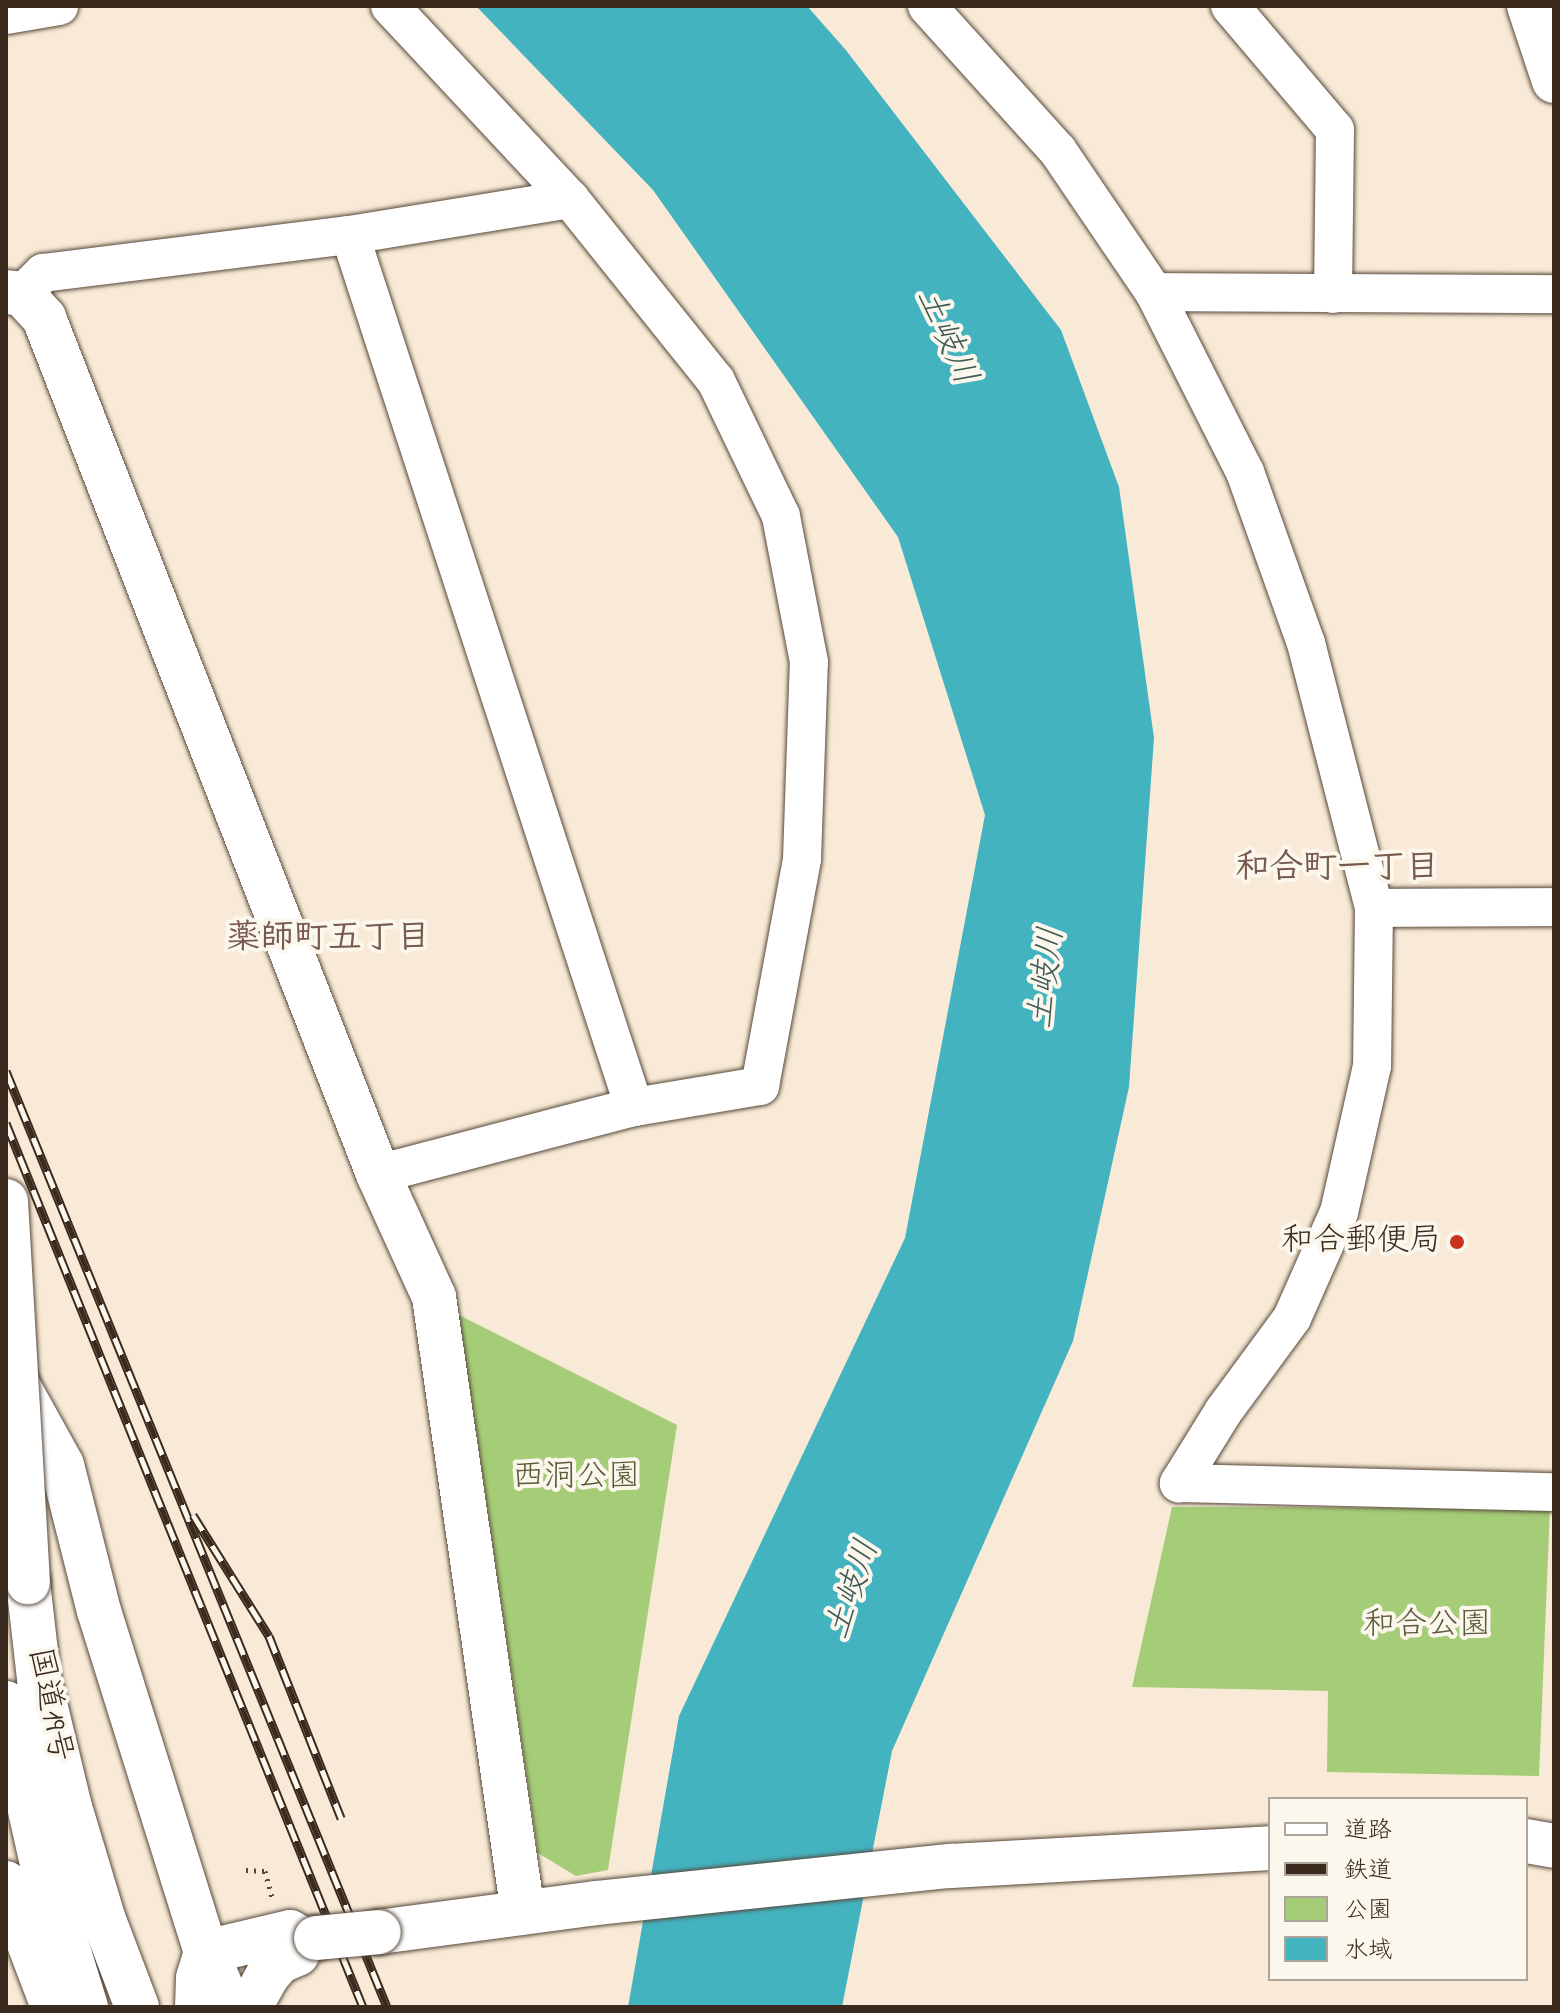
<!DOCTYPE html>
<meta charset="utf-8">
<style>
body{margin:0}
#map{position:relative;width:1560px;height:2013px;overflow:hidden;background:#f8ead6;font-family:"Indie Flower","Klee One",sans-serif}
div>[style]{position:absolute}
[style*='--x']{left:calc(var(--x)*1px);top:calc(var(--y)*1px);width:calc(var(--w)*1px);rotate:calc(var(--a)*1deg)}
.green>*{inset:0;background:#a5cc77}
.water>*{inset:0;background:#44b3c0}
.path>*{height:5px;margin-top:-2.5px;transform-origin:0;background:repeating-linear-gradient(90deg,#57473a 0 2px,transparent 0 8px)}
.roads{filter:drop-shadow(0 0 2px #57473a) drop-shadow(0 0 2px #57473a)}
.minor>*{height:38px;margin:-19px;padding:0 19px;transform-origin:19px;border-radius:19px;background:#fff}
.tertiary>*{height:44px;margin:-22px;padding:0 22px;transform-origin:22px;border-radius:22px;background:#fff}
.secondary>*{height:44px;margin:-22px;padding:0 22px;transform-origin:22px;border-radius:22px;background:#fff}
.trunk>*{height:44px;margin:-22px;padding:0 22px;transform-origin:22px;border-radius:22px;background:#fff}
.rail>*{height:9px;margin-top:-4.5px;transform-origin:0;background:repeating-linear-gradient(90deg,#fbf7ec 0 18px,#3b2a1e 0 36px);box-sizing:border-box;border-block:2px solid #3b2a1e}
.bridges{filter:drop-shadow(0 0 2px #57473a) drop-shadow(0 0 2px #57473a)}
.tertiary-bridge>*{height:44px;margin:-22px;padding:0 22px;transform-origin:22px;border-radius:22px;background:#fff}
.trunk-bridge>*{height:44px;margin:-22px;padding:0 22px;transform-origin:22px;border-radius:22px;background:#fff}
.dots>*{width:22px;height:22px;translate:-50% -50%;box-sizing:border-box;border:4px solid #fbf7ec;border-radius:50%}
span{translate:-50% -50%;white-space:nowrap;text-align:center;line-height:1.15;-webkit-text-stroke:8px #fbf7ec;paint-order:stroke}
.poi-label{font-size:32px;color:#3b2a1e}
.right{translate:-100% -50%;text-align:right}
.park-label{font-size:32px;color:#5b5b39}
.street-label{font-size:32px;color:#3b2a1e}
.water-label{font-size:34px;color:#3e5a57;font-style:italic}
.neighbourhood-label{font-size:34px;color:#775a4d;font-weight:700}
.frame{position:absolute;inset:0;border:8px solid #3b2a1e;pointer-events:none}
.legend{position:absolute;left:1268px;top:1797px;width:260px;height:184px;box-sizing:border-box;background:#fbf7ec;border:2px solid #aea59a;margin:0;padding:10px 14px;list-style:none;font-size:24px;color:#3b2a1e}
.legend li{display:flex;align-items:center;gap:16px;height:40px}
.legend b{width:40px;border:2px solid #aea59a}
</style>
<div id="map">
<div class="green">
<i style="clip-path:polygon(459px 1315px,677px 1425px,608px 1870px,576px 1876px,538px 1853px)"></i>
<i style="clip-path:polygon(1172px 1507px,1550px 1508px,1539px 1776px,1327px 1772px,1328px 1691px,1132px 1687px)"></i>
</div>
<div class="water">
<i style="clip-path:polygon(476px 6px,807px 6px,845px 49px,1061px 330px,1119px 487px,1154px 738px,1129px 1087px,1073px 1341px,892px 1751px,842px 2007px,628px 2007px,679px 1716px,905px 1238px,985px 815px,898px 537px,653px 190px)"></i>
</div>
<div class="path">
<i style="--x:246;--y:1870;--w:19;--a:3"></i>
<i style="--x:265;--y:1871;--w:28;--a:75"></i>
</div>
<div class="roads">
<div class="minor">
<i style="--x:927;--y:6;--w:195;--a:47.9"></i>
<i style="--x:1058;--y:151;--w:171;--a:55.8"></i>
<i style="--x:1154;--y:292;--w:202;--a:63.2"></i>
<i style="--x:1245;--y:472;--w:182;--a:70.4"></i>
<i style="--x:1306;--y:643;--w:274;--a:75.6"></i>
<i style="--x:1374;--y:908;--w:158;--a:90.7"></i>
<i style="--x:1372;--y:1066;--w:150;--a:102.7"></i>
<i style="--x:1339;--y:1212;--w:116;--a:113.9"></i>
<i style="--x:1292;--y:1318;--w:117;--a:126.3"></i>
<i style="--x:1223;--y:1412;--w:84;--a:121.8"></i>
<i style="--x:1179;--y:1483;--w:375;--a:1.4"></i>
<i style="--x:1230;--y:6;--w:162;--a:49.7"></i>
<i style="--x:1335;--y:130;--w:164;--a:90.7"></i>
<i style="--x:6;--y:15;--w:54;--a:-9.6"></i>
<i style="--x:350;--y:235;--w:917;--a:71.96"></i>
<i style="--x:1154;--y:292;--w:400;--a:0.3"></i>
<i style="--x:22;--y:294;--w:30;--a:-45"></i>
<i style="--x:43;--y:273;--w:309;--a:-7.1"></i>
<i style="--x:350;--y:235;--w:223;--a:-9.3"></i>
<i style="--x:1374;--y:908;--w:180;--a:-0.3"></i>
<i style="--x:378;--y:1174;--w:265;--a:-14.7"></i>
<i style="--x:634;--y:1107;--w:128;--a:-9.5"></i>
<i style="--x:760;--y:1086;--w:231;--a:-79.5"></i>
<i style="--x:802;--y:859;--w:197;--a:-88"></i>
<i style="--x:809;--y:662;--w:149;--a:-100.9"></i>
<i style="--x:781;--y:516;--w:150;--a:-115.7"></i>
<i style="--x:716;--y:381;--w:233;--a:-128.7"></i>
<i style="--x:570;--y:199;--w:264;--a:-133"></i>
</div>
<div class="tertiary">
<i style="--x:6;--y:292;--w:16;--a:7"></i>
<i style="--x:22;--y:294;--w:33;--a:47"></i>
<i style="--x:44;--y:318;--w:919;--a:68.68"></i>
<i style="--x:378;--y:1174;--w:135;--a:65.5"></i>
<i style="--x:434;--y:1297;--w:622;--a:81.78"></i>
<i style="--x:1526;--y:1841;--w:28;--a:10"></i>
<i style="--x:379;--y:1932;--w:219;--a:-7.6"></i>
<i style="--x:596;--y:1903;--w:357;--a:-6"></i>
<i style="--x:951;--y:1866;--w:320;--a:-3.2"></i>
<i style="--x:197;--y:2007;--w:29;--a:-88"></i>
<i style="--x:198;--y:1978;--w:27;--a:-73"></i>
<i style="--x:206;--y:1952;--w:86;--a:-13.4"></i>
<i style="--x:290;--y:1932;--w:16;--a:30"></i>
<i style="--x:304;--y:1940;--w:12;--a:-9"></i>
<i style="--x:250;--y:2007;--w:35;--a:-61"></i>
<i style="--x:267;--y:1976;--w:18;--a:-49"></i>
<i style="--x:279;--y:1962;--w:20;--a:-24"></i>
<i style="--x:297;--y:1954;--w:16;--a:-63"></i>
</div>
<div class="secondary">
<i style="--x:1529;--y:6;--w:79;--a:71.6"></i>
<i style="--x:11;--y:1373;--w:105;--a:61"></i>
<i style="--x:62;--y:1465;--w:151;--a:75.8"></i>
<i style="--x:99;--y:1611;--w:357;--a:72.6"></i>
<i style="--x:206;--y:1952;--w:60;--a:66.4"></i>
<i style="--x:6;--y:1883;--w:133;--a:69.2"></i>
</div>
<div class="trunk">
<i style="--x:28;--y:1582;--w:98;--a:83.5"></i>
<i style="--x:39;--y:1679;--w:132;--a:76.4"></i>
<i style="--x:70;--y:1807;--w:118;--a:73.3"></i>
<i style="--x:104;--y:1920;--w:93;--a:69.2"></i>
<i style="--x:6;--y:1703;--w:165;--a:77.4"></i>
<i style="--x:42;--y:1864;--w:150;--a:72.9"></i>
</div>
</div>
<div class="rail">
<i style="--x:6;--y:1071;--w:1011;--a:67.85"></i>
<i style="--x:6;--y:1123;--w:953;--a:68.01"></i>
<i style="--x:193;--y:1515;--w:143;--a:57.9"></i>
<i style="--x:269;--y:1636;--w:196;--a:68.4"></i>
</div>
<div class="bridges">
<div class="tertiary-bridge">
<i style="--x:316;--y:1938;--w:63;--a:-5.4"></i>
</div>
<div class="trunk-bridge">
<i style="--x:6;--y:1201;--w:382;--a:86.7"></i>
</div>
</div>
<div class="dots">
<i style="left:1457px;top:1242px;background:#c8321e"></i>
</div>
<div class="poi-label">
<span class="right" style="left:1441px;top:1242px">和合郵便局</span>
</div>
<div class="park-label">
<span style="left:576px;top:1478px">西洞公園</span>
<span style="left:1427px;top:1626px">和合公園</span>
</div>
<div class="street-label">
<span style="left:48px;top:1705px;rotate:79deg">国道19号</span>
</div>
<div class="water-label">
<span style="left:945px;top:337px;rotate:66deg">土岐川</span>
<span style="left:1048px;top:978px;rotate:-83deg">土岐川</span>
<span style="left:854px;top:1590px;rotate:-71deg">土岐川</span>
</div>
<div class="neighbourhood-label">
<span style="left:1337px;top:870px">和合町一丁目</span>
<span style="left:328px;top:940px">薬師町五丁目</span>
</div>
<div class="frame"></div>
<ul class="legend">
<li><b style="height:10px;background:#fff"></b>道路</li>
<li><b style="height:10px;background:#3b2a1e"></b>鉄道</li>
<li><b style="height:22px;background:#a5cc77"></b>公園</li>
<li><b style="height:22px;background:#44b3c0"></b>水域</li>
</ul>
</div>
